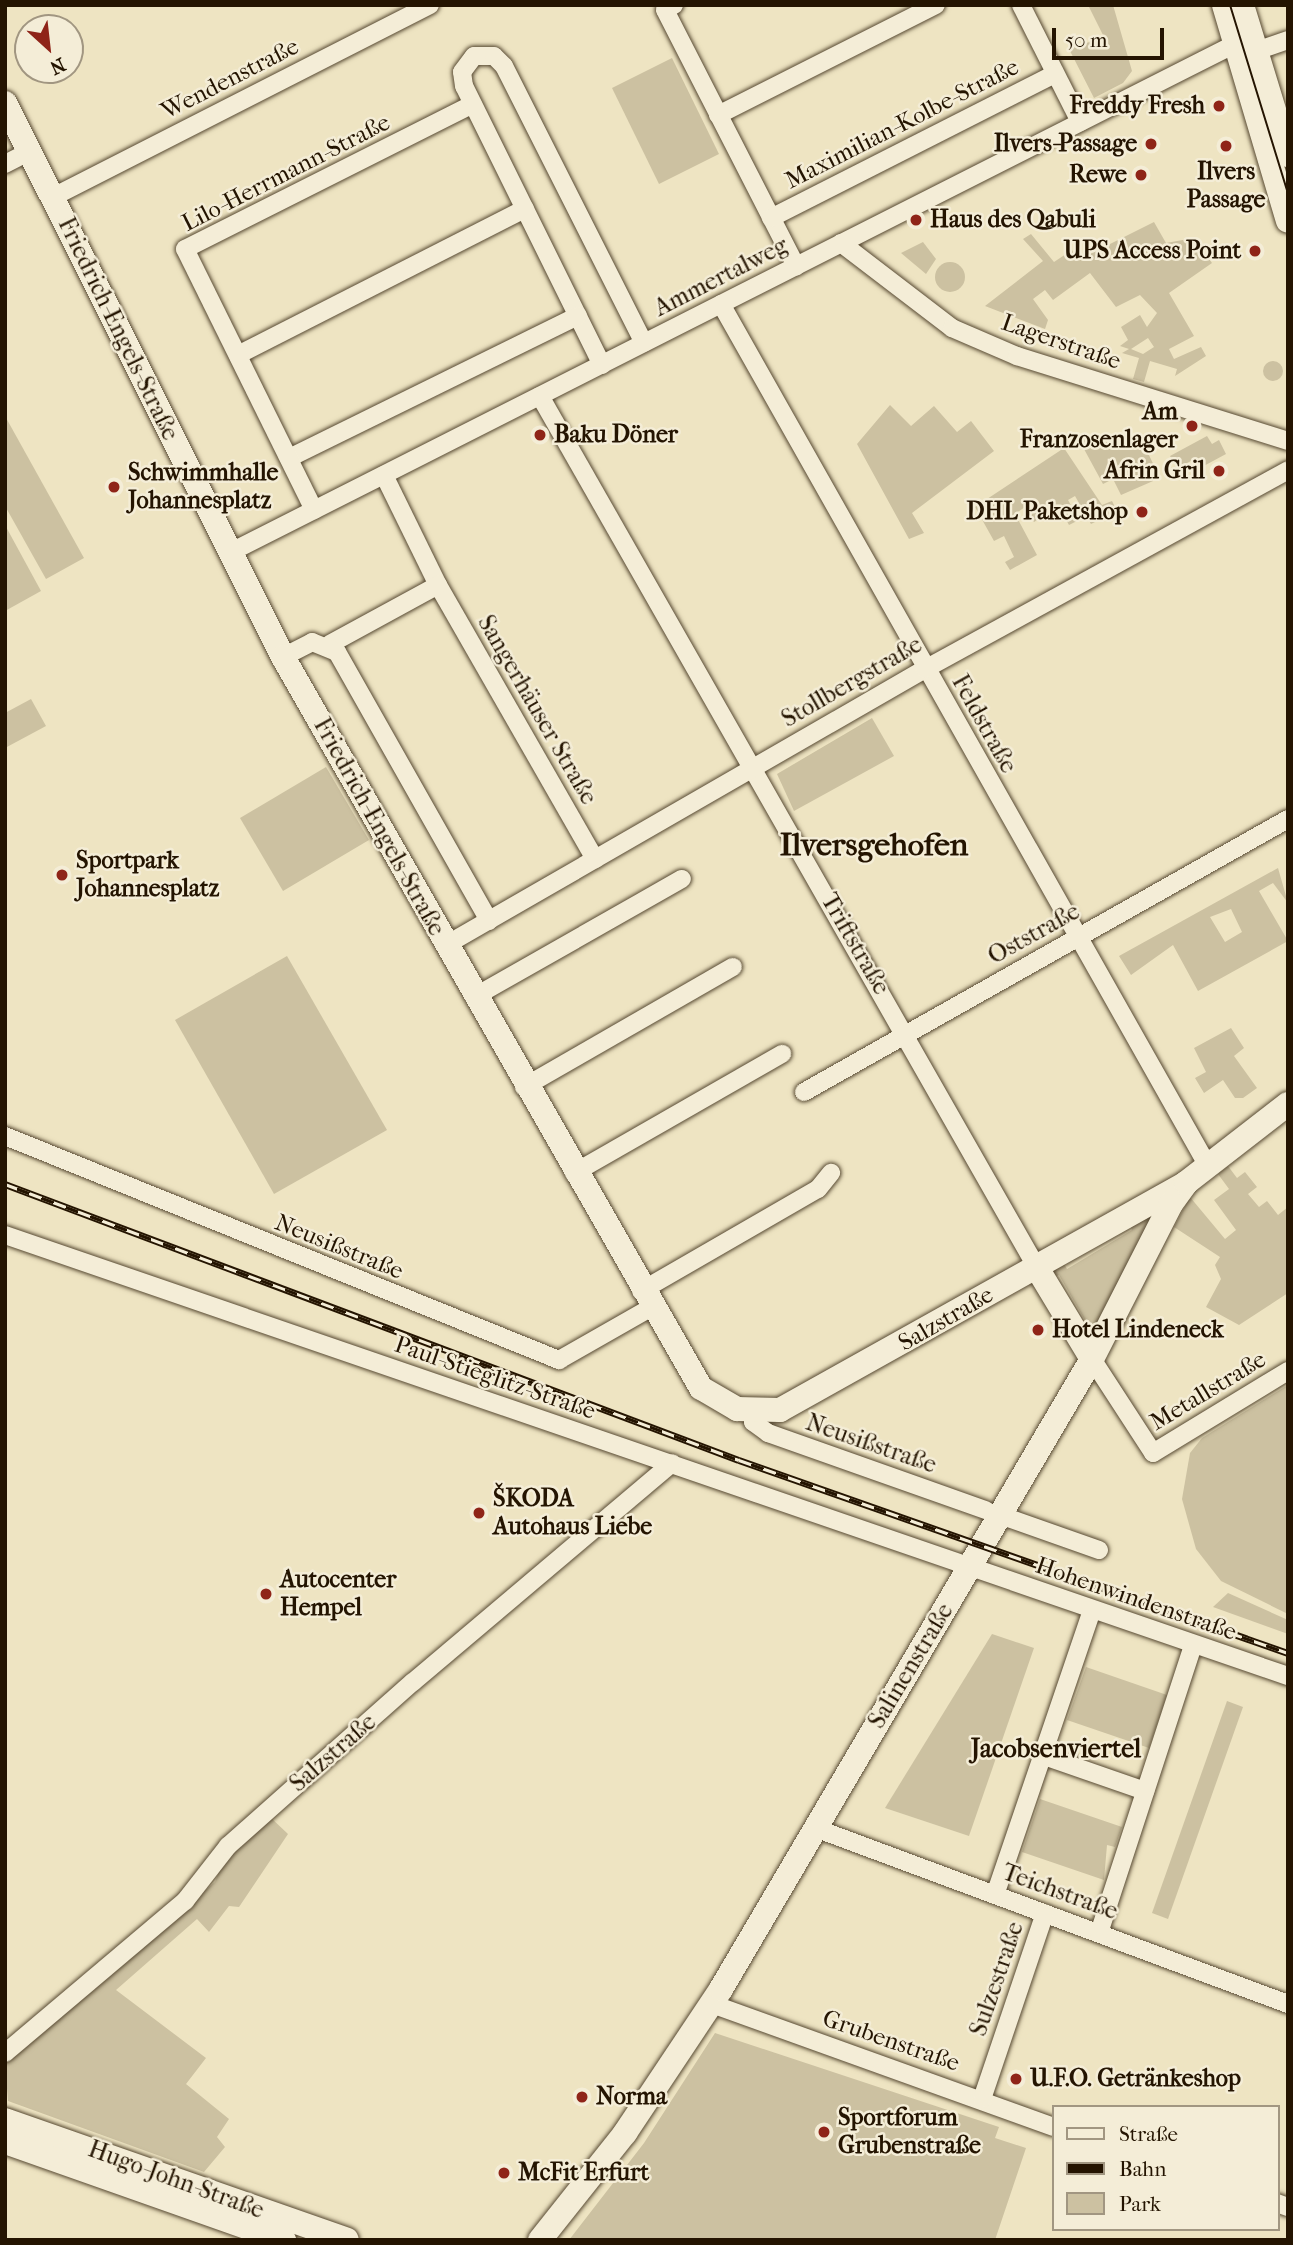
<!DOCTYPE html>
<meta charset="utf-8">
<style>
body{margin:0}
#map{position:relative;width:1293px;height:2245px;overflow:hidden;background:#eee4c2;font-family:"IM FELL French Canon",serif}
div>[style]{position:absolute}
[style*='--x']{left:calc(var(--x)*1px);top:calc(var(--y)*1px);width:calc(var(--w)*1px);rotate:calc(var(--a)*1deg)}
.green>*{inset:0;background:#ccc1a1}
.round{border-radius:50%}
.roads{filter:drop-shadow(0 0 2px #564831) drop-shadow(0 0 2px #564831)}
.street>*{height:18px;margin:-9px;padding:0 9px;transform-origin:9px;border-radius:9px;background:#f4edd7}
.secondary>*{height:24px;margin:-12px;padding:0 12px;transform-origin:12px;border-radius:12px;background:#f4edd7}
.tram>*{height:2px;margin:-1px;padding:0 1px;transform-origin:1px;border-radius:1px;background:#241401}
.rail>*{height:7px;margin-top:-3.5px;transform-origin:0;background:repeating-linear-gradient(90deg,#f4edd7 0 13px,#241401 0 26px);box-sizing:border-box;border-block:2px solid #241401}
.dots>*{width:19px;height:19px;translate:-50% -50%;box-sizing:border-box;border:4px solid #f4edd7;border-radius:50%}
span{translate:-50% -50%;white-space:nowrap;text-align:center;line-height:1.15;-webkit-text-stroke:5px #f4edd7;paint-order:stroke}
.street-label{font-size:24px;color:#241401}
.poi-label{font-size:24px;color:#241401;font-weight:700}
.right{translate:-100% -50%;text-align:right}
.left{translate:0 -50%;text-align:left}
.neighbourhood-label{font-size:26px;color:#241401;font-weight:700}
.district-label{font-size:32px;color:#241401;font-weight:700}
.frame{position:absolute;inset:0;border:7px solid #241401;pointer-events:none}
.legend{position:absolute;left:1052px;top:2105px;width:228px;height:126px;box-sizing:border-box;background:#f4edd7;border:2px solid #a19681;margin:0;padding:9px 12px;list-style:none;font-size:21px;color:#241401}
.legend li{display:flex;align-items:center;gap:14px;height:35px}
.legend b{width:35px;border:2px solid #a19681}
.north{position:absolute;left:14px;top:14px;width:70px;height:70px;box-sizing:border-box;background:#f4edd7;border:2px solid #a19681;border-radius:50%;rotate:153deg;font-size:19px;font-weight:700;line-height:28px;text-align:center;color:#241401}
.north::after{content:'';display:block;margin:auto;width:24px;height:32px;background:#8f2418;clip-path:polygon(50% 0,100% 100%,50% 72%,0 100%)}
.scale{position:absolute;left:1052px;top:28px;width:112px;height:32px;box-sizing:border-box;border:4px solid #241401;border-top:0;padding-left:9px;font-size:21px;line-height:24px;white-space:nowrap;color:#241401;-webkit-text-stroke:5px #f4edd7;paint-order:stroke}
</style>
<div id="map">
<div class="green">
<i style="clip-path:polygon(1088px 5px,1113px 5px,1132px 71px,1123px 83px,1094px 98px,1069px 49px,1104px 37px)"></i>
<i style="clip-path:polygon(672px 58px,719px 154px,659px 184px,612px 88px)"></i>
<i style="clip-path:polygon(evenodd,1154px 222px,1166px 243px,1194px 238px,1212px 263px,1169px 293px,1194px 336px,1169px 349px,1174px 359px,1201px 347px,1206px 356px,1175px 376px,1177px 369px,1150px 361px,1144px 382px,1133px 379px,1139px 358px,1122px 353px,1129px 349px,1120px 346px,1128px 340px,1121px 327px,1140px 315px,1147px 327px,1157px 313px,1140px 295px,1116px 307px,1090px 273px,1053px 300px,1045px 290px,1033px 299px,1048px 320px,1045px 329px,985px 306px,1043px 261px,1023px 239px,1031px 234px,1054px 262px,1072px 250px,1078px 260px,1154px 222px,1148px 338px,1154px 347px,1143px 354px,1131px 349px,1148px 338px)"></i>
<i style="clip-path:polygon(923px 242px,936px 259px,926px 274px,901px 253px)"></i>
<i class="round" style="left:935px;top:262px;width:30px;height:30px"></i>
<i class="round" style="left:1263px;top:361px;width:20px;height:20px"></i>
<i style="clip-path:polygon(890px 405px,911px 426px,934px 406px,957px 432px,971px 421px,994px 451px,912px 513px,924px 533px,909px 539px,857px 444px)"></i>
<i style="clip-path:polygon(5px 416px,84px 558px,46px 579px,5px 506px)"></i>
<i style="clip-path:polygon(1083px 436px,1147px 451px,1160px 478px,1121px 495px,1113px 479px,1103px 484px,1078px 438px)"></i>
<i style="clip-path:polygon(1207px 436px,1212px 444px,1219px 440px,1226px 454px,1200px 468px,1195px 459px,1177px 468px,1170px 456px)"></i>
<i style="clip-path:polygon(1064px 448px,1102px 505px,1112px 501px,1117px 511px,1091px 524px,1075px 496px,1068px 500px,1079px 520px,1069px 525px,1059px 506px,1034px 522px,1025px 507px,1015px 514px,1037px 555px,1010px 570px,1005px 562px,1014px 557px,1004px 536px,994px 541px,975px 507px)"></i>
<i style="clip-path:polygon(5px 525px,41px 591px,5px 611px)"></i>
<i style="clip-path:polygon(31px 699px,46px 726px,5px 748px,5px 713px)"></i>
<i style="clip-path:polygon(872px 718px,894px 756px,794px 811px,777px 774px)"></i>
<i style="clip-path:polygon(326px 767px,369px 840px,283px 891px,240px 818px)"></i>
<i style="clip-path:polygon(evenodd,1278px 868px,1288px 903px,1273px 883px,1259px 891px,1288px 941px,1198px 991px,1173px 945px,1131px 975px,1119px 956px,1278px 868px,1231px 909px,1242px 932px,1225px 942px,1210px 917px,1231px 909px)"></i>
<i style="clip-path:polygon(287px 956px,387px 1130px,274px 1194px,175px 1020px)"></i>
<i style="clip-path:polygon(1231px 1028px,1244px 1048px,1234px 1056px,1257px 1088px,1243px 1098px,1235px 1098px,1223px 1080px,1204px 1093px,1195px 1078px,1206px 1072px,1194px 1048px)"></i>
<i style="clip-path:polygon(1228px 1166px,1237px 1178px,1245px 1172px,1257px 1187px,1248px 1194px,1259px 1207px,1267px 1201px,1278px 1215px,1288px 1207px,1288px 1293px,1239px 1325px,1206px 1307px,1221px 1279px,1215px 1265px,1220px 1257px,1174px 1227px,1190px 1197px,1225px 1239px,1236px 1230px,1214px 1200px,1229px 1189px,1218px 1174px)"></i>
<i style="clip-path:polygon(1155px 1208px,1100px 1325px,1086px 1334px,1079px 1326px,1086px 1322px,1059px 1275px,1052px 1278px,1052px 1268px,1063px 1262px,1067px 1269px,1132px 1230px,1129px 1223px)"></i>
<i style="clip-path:polygon(1288px 1385px,1288px 1614px,1221px 1581px,1196px 1549px,1182px 1499px,1190px 1453px,1202px 1438px)"></i>
<i style="clip-path:polygon(1228px 1593px,1288px 1620px,1288px 1634px,1213px 1607px)"></i>
<i style="clip-path:polygon(992px 1634px,1034px 1648px,969px 1836px,885px 1808px)"></i>
<i style="clip-path:polygon(1086px 1667px,1167px 1695px,1149px 1748px,1067px 1720px)"></i>
<i style="clip-path:polygon(1227px 1701px,1243px 1707px,1168px 1919px,1152px 1913px)"></i>
<i style="clip-path:polygon(1040px 1799px,1122px 1827px,1115px 1847px,1107px 1845px,1104px 1880px,1022px 1852px)"></i>
<i style="clip-path:polygon(269px 1816px,288px 1834px,239px 1907px,229px 1906px,209px 1932px,197px 1919px,116px 1990px,206px 2058px,186px 2084px,229px 2119px,217px 2137px,225px 2147px,204px 2172px,8px 2101px,5px 2063px,215px 1882px,222px 1864px)"></i>
<i style="clip-path:polygon(715px 2033px,999px 2127px,995px 2138px,1026px 2148px,995px 2240px,569px 2240px,644px 2143px)"></i>
</div>
<div class="roads">
<div class="street">
<i style="--x:674;--y:5;--w:10;--a:151"></i>
<i style="--x:665;--y:10;--w:288;--a:62.9"></i>
<i style="--x:1021;--y:5;--w:131;--a:63.2"></i>
<i style="--x:1256;--y:51;--w:34;--a:-19"></i>
<i style="--x:718;--y:115;--w:244;--a:-26.8"></i>
<i style="--x:5;--y:164;--w:28;--a:-27"></i>
<i style="--x:53;--y:197;--w:423;--a:-27"></i>
<i style="--x:771;--y:218;--w:318;--a:-26.9"></i>
<i style="--x:841;--y:243;--w:140;--a:37.4"></i>
<i style="--x:952;--y:328;--w:71;--a:23.3"></i>
<i style="--x:1017;--y:356;--w:284;--a:17.4"></i>
<i style="--x:721;--y:304;--w:990;--a:60.54"></i>
<i style="--x:238;--y:355;--w:322;--a:-27"></i>
<i style="--x:602;--y:365;--w:311;--a:-116.3"></i>
<i style="--x:464;--y:86;--w:14;--a:-98"></i>
<i style="--x:462;--y:72;--w:20;--a:-53"></i>
<i style="--x:474;--y:56;--w:20;--a:0"></i>
<i style="--x:494;--y:56;--w:14;--a:45"></i>
<i style="--x:504;--y:66;--w:310;--a:63.2"></i>
<i style="--x:540;--y:396;--w:1004;--a:60.32"></i>
<i style="--x:289;--y:458;--w:322;--a:-26.2"></i>
<i style="--x:384;--y:475;--w:123;--a:63.9"></i>
<i style="--x:438;--y:585;--w:316;--a:60.2"></i>
<i style="--x:314;--y:510;--w:291;--a:-116.3"></i>
<i style="--x:185;--y:249;--w:322;--a:-26.7"></i>
<i style="--x:229;--y:553;--w:1127;--a:-26.84"></i>
<i style="--x:330;--y:644;--w:123;--a:-28.6"></i>
<i style="--x:283;--y:657;--w:33;--a:-27"></i>
<i style="--x:312;--y:642;--w:27;--a:22"></i>
<i style="--x:337;--y:652;--w:309;--a:60.5"></i>
<i style="--x:446;--y:945;--w:553;--a:-29.95"></i>
<i style="--x:925;--y:669;--w:414;--a:-28.7"></i>
<i style="--x:474;--y:997;--w:239;--a:-29.6"></i>
<i style="--x:524;--y:1087;--w:241;--a:-29.9"></i>
<i style="--x:804;--y:1092;--w:556;--a:-29.43"></i>
<i style="--x:5;--y:1136;--w:598;--a:22.02"></i>
<i style="--x:559;--y:1360;--w:105;--a:-29.7"></i>
<i style="--x:574;--y:1173;--w:240;--a:-29.8"></i>
<i style="--x:5;--y:1235;--w:1357;--a:18.97"></i>
<i style="--x:641;--y:1291;--w:204;--a:-30"></i>
<i style="--x:818;--y:1189;--w:21;--a:-51"></i>
<i style="--x:1092;--y:1359;--w:112;--a:57"></i>
<i style="--x:1153;--y:1453;--w:158;--a:-31.3"></i>
<i style="--x:753;--y:1412;--w:10;--a:90"></i>
<i style="--x:753;--y:1422;--w:19;--a:36"></i>
<i style="--x:768;--y:1433;--w:231;--a:19.5"></i>
<i style="--x:1000;--y:1515;--w:105;--a:19.5"></i>
<i style="--x:1044;--y:1756;--w:107;--a:19.1"></i>
<i style="--x:815;--y:1828;--w:505;--a:20.41"></i>
<i style="--x:995;--y:1895;--w:301;--a:-71.2"></i>
<i style="--x:1099;--y:1933;--w:302;--a:-71.9"></i>
<i style="--x:712;--y:2004;--w:363;--a:19.8"></i>
<i style="--x:5;--y:2053;--w:236;--a:-40.2"></i>
<i style="--x:185;--y:1901;--w:70;--a:-52"></i>
<i style="--x:228;--y:1846;--w:247;--a:-41.6"></i>
<i style="--x:413;--y:1682;--w:339;--a:-40.2"></i>
<i style="--x:982;--y:2099;--w:196;--a:-71.3"></i>
<i style="--x:1277;--y:2203;--w:12;--a:20"></i>
</div>
<div class="secondary">
<i style="--x:1224;--y:5;--w:225;--a:73.5"></i>
<i style="--x:1242;--y:5;--w:157;--a:73"></i>
<i style="--x:5;--y:103;--w:620;--a:63.35"></i>
<i style="--x:283;--y:657;--w:842;--a:60.24"></i>
<i style="--x:701;--y:1388;--w:42;--a:30.3"></i>
<i style="--x:737;--y:1409;--w:43;--a:1.3"></i>
<i style="--x:780;--y:1410;--w:465;--a:-29.2"></i>
<i style="--x:1037;--y:1268;--w:106;--a:58.9"></i>
<i style="--x:5;--y:2120;--w:362;--a:19.3"></i>
<i style="--x:5;--y:2142;--w:296;--a:19.4"></i>
<i style="--x:540;--y:2240;--w:137;--a:-51.5"></i>
<i style="--x:625;--y:2133;--w:173;--a:-56.3"></i>
<i style="--x:721;--y:1989;--w:731;--a:-59.51"></i>
<i style="--x:1092;--y:1359;--w:174;--a:-63"></i>
<i style="--x:1171;--y:1204;--w:26;--a:-54"></i>
<i style="--x:1186;--y:1183;--w:129;--a:-37.8"></i>
</div>
</div>
<div class="tram">
<i style="--x:1230;--y:5;--w:198;--a:72.9"></i>
</div>
<div class="rail">
<i style="--x:5;--y:1184;--w:784;--a:20.61"></i>
<i style="--x:739;--y:1460;--w:582;--a:19.37"></i>
</div>
<div class="dots">
<i style="left:1219px;top:106px;background:#8f2418"></i>
<i style="left:1151px;top:144px;background:#8f2418"></i>
<i style="left:1226px;top:146px;background:#8f2418"></i>
<i style="left:1141px;top:175px;background:#8f2418"></i>
<i style="left:916px;top:220px;background:#8f2418"></i>
<i style="left:1255px;top:251px;background:#8f2418"></i>
<i style="left:1192px;top:426px;background:#8f2418"></i>
<i style="left:540px;top:435px;background:#8f2418"></i>
<i style="left:1219px;top:471px;background:#8f2418"></i>
<i style="left:114px;top:487px;background:#8f2418"></i>
<i style="left:1142px;top:512px;background:#8f2418"></i>
<i style="left:62px;top:875px;background:#8f2418"></i>
<i style="left:1038px;top:1330px;background:#8f2418"></i>
<i style="left:479px;top:1513px;background:#8f2418"></i>
<i style="left:266px;top:1594px;background:#8f2418"></i>
<i style="left:1016px;top:2079px;background:#8f2418"></i>
<i style="left:582px;top:2097px;background:#8f2418"></i>
<i style="left:824px;top:2132px;background:#8f2418"></i>
<i style="left:504px;top:2173px;background:#8f2418"></i>
</div>
<div class="street-label">
<span style="left:230px;top:79px;rotate:-27deg">Wendenstraße</span>
<span style="left:902px;top:124px;rotate:-27deg">Maximilian-Kolbe-Straße</span>
<span style="left:286px;top:173px;rotate:-27deg">Lilo-Herrmann-Straße</span>
<span style="left:721px;top:277px;rotate:-27deg">Ammertalweg</span>
<span style="left:118px;top:329px;rotate:64deg">Friedrich-Engels-Straße</span>
<span style="left:1061px;top:342px;rotate:19deg">Lagerstraße</span>
<span style="left:852px;top:682px;rotate:-30deg">Stollbergstraße</span>
<span style="left:537px;top:710px;rotate:60deg">Sangerhäuser Straße</span>
<span style="left:984px;top:724px;rotate:61deg">Feldstraße</span>
<span style="left:379px;top:827px;rotate:61deg">Friedrich-Engels-Straße</span>
<span style="left:1034px;top:934px;rotate:-29deg">Oststraße</span>
<span style="left:855px;top:944px;rotate:60deg">Triftstraße</span>
<span style="left:339px;top:1247px;rotate:22deg">Neusißstraße</span>
<span style="left:946px;top:1319px;rotate:-30deg">Salzstraße</span>
<span style="left:495px;top:1378px;rotate:19deg">Paul-Stieglitz-Straße</span>
<span style="left:1208px;top:1391px;rotate:-31deg">Metallstraße</span>
<span style="left:871px;top:1444px;rotate:19deg">Neusißstraße</span>
<span style="left:1136px;top:1599px;rotate:19deg">Hohenwindenstraße</span>
<span style="left:911px;top:1666px;rotate:-59deg">Salinenstraße</span>
<span style="left:333px;top:1753px;rotate:-41deg">Salzstraße</span>
<span style="left:1060px;top:1892px;rotate:20deg">Teichstraße</span>
<span style="left:997px;top:1979px;rotate:-71deg">Sulzestraße</span>
<span style="left:891px;top:2041px;rotate:19deg">Grubenstraße</span>
<span style="left:176px;top:2180px;rotate:20deg">Hugo-John-Straße</span>
</div>
<div class="poi-label">
<span class="right" style="left:1205px;top:106px">Freddy Fresh</span>
<span class="right" style="left:1137px;top:144px">Ilvers-Passage</span>
<span style="left:1226px;top:186px">Ilvers<br>Passage</span>
<span class="right" style="left:1127px;top:175px">Rewe</span>
<span class="left" style="left:930px;top:220px">Haus des Qabuli</span>
<span class="right" style="left:1241px;top:251px">UPS Access Point</span>
<span class="right" style="left:1178px;top:426px">Am<br>Franzosenlager</span>
<span class="left" style="left:554px;top:435px">Baku Döner</span>
<span class="right" style="left:1205px;top:471px">Afrin Gril</span>
<span class="left" style="left:128px;top:487px">Schwimmhalle<br>Johannesplatz</span>
<span class="right" style="left:1128px;top:512px">DHL Paketshop</span>
<span class="left" style="left:76px;top:875px">Sportpark<br>Johannesplatz</span>
<span class="left" style="left:1052px;top:1330px">Hotel Lindeneck</span>
<span class="left" style="left:493px;top:1513px">ŠKODA<br>Autohaus Liebe</span>
<span class="left" style="left:280px;top:1594px">Autocenter<br>Hempel</span>
<span class="left" style="left:1030px;top:2079px">U.F.O. Getränkeshop</span>
<span class="left" style="left:596px;top:2097px">Norma</span>
<span class="left" style="left:838px;top:2132px">Sportforum<br>Grubenstraße</span>
<span class="left" style="left:518px;top:2173px">McFit Erfurt</span>
</div>
<div class="neighbourhood-label">
<span style="left:1056px;top:1749px">Jacobsenviertel</span>
</div>
<div class="district-label">
<span style="left:874px;top:845px">Ilversgehofen</span>
</div>
<div class="frame"></div>
<ul class="legend">
<li><b style="height:9px;background:#f4edd7"></b>Straße</li>
<li><b style="height:9px;background:#241401"></b>Bahn</li>
<li><b style="height:19px;background:#ccc1a1"></b>Park</li>
</ul>
<div class="north">N</div>
<div class="scale">50 m</div>
</div>
